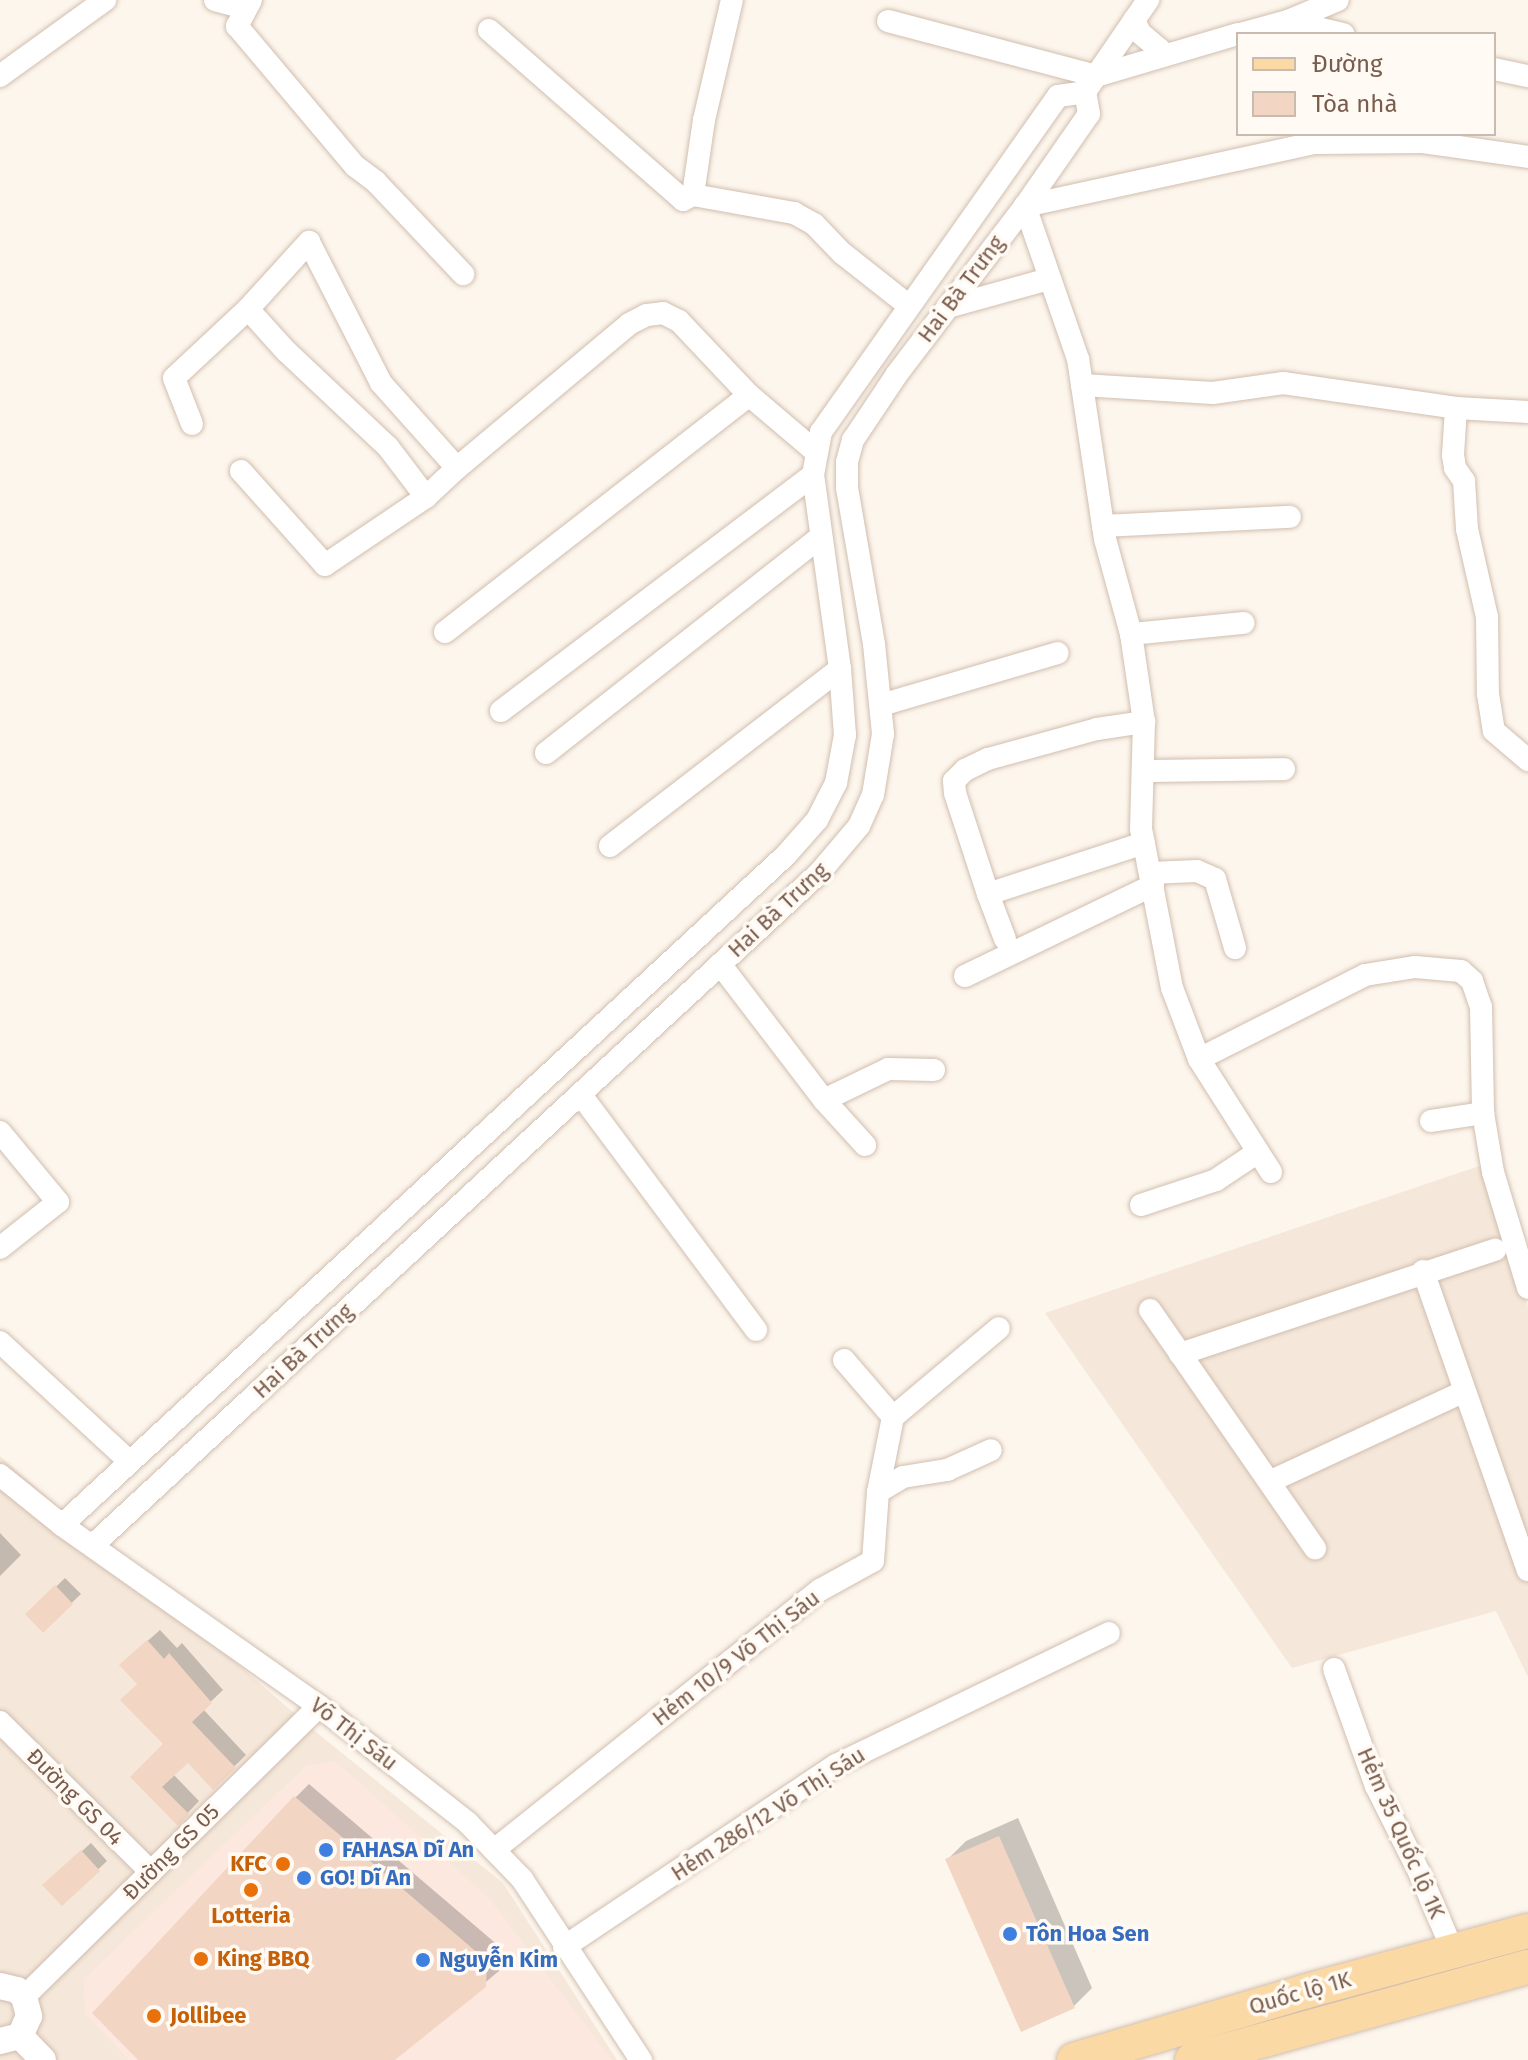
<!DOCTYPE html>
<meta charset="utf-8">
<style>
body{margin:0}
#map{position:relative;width:1528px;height:2060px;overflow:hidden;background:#fdf6ec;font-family:"Fira Sans",sans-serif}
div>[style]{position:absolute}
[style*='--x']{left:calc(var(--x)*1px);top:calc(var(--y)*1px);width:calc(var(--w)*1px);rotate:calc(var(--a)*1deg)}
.residential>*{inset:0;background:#f5e8da}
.commercial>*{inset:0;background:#fde8e0}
.shadow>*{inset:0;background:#0003}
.building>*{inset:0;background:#f3d5c3}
.roads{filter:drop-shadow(0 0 2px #d1beb0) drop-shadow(0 0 2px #d1beb0)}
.minor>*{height:22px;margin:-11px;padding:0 11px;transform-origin:11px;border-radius:11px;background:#fff}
.tertiary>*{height:26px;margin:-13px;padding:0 13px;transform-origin:13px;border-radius:13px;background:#fff}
.primary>*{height:34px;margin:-17px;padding:0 17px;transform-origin:17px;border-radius:17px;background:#fbd9a5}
.dots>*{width:22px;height:22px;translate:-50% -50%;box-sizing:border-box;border:4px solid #fffaf3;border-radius:50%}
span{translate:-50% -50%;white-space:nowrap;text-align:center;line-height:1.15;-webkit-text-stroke:7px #fffaf3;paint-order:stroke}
.street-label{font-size:22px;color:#7a5c4d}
.shop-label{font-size:22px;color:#366cbe;font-weight:700}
.left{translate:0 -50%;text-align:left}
.food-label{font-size:22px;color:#c56008;font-weight:700}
.right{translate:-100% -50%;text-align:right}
.legend{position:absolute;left:1236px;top:32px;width:260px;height:104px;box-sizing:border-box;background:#fffaf3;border:2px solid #cabbb1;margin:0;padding:10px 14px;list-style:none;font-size:24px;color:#7a5c4d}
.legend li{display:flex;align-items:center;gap:16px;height:40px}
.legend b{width:40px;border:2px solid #cabbb1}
</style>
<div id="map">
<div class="residential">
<i style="clip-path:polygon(1485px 1164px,1528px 1307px,1528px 1677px,1496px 1611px,1292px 1668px,1045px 1313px)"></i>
<i style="clip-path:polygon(0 1456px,311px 1728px,503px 1883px,617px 2060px,0 2060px)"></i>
</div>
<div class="commercial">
<i style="clip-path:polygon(335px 1761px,488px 1897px,612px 2060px,129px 2060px,85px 2013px,84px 1979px,306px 1766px)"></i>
</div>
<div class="shadow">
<i style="clip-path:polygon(0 1533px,21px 1555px,0 1576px)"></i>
<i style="clip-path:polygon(65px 1578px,81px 1594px,43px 1630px,28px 1614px)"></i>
<i style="clip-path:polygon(160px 1630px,177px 1648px,182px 1643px,223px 1690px,203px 1709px,246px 1755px,213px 1787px,188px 1760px,173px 1774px,199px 1801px,178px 1823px,132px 1777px,165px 1744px,139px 1683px,134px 1653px)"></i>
<i style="clip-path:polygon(309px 1784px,500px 1947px,499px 1971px,392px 2060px,141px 2060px,296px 1797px)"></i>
<i style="clip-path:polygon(1018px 1818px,1092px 1988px,1074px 2006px,947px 1860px,966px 1841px)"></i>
<i style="clip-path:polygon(91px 1843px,107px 1861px,62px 1903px,54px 1876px)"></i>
</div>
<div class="building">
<i style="clip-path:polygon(55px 1585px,73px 1604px,43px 1633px,25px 1614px)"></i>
<i style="clip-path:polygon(147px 1640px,164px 1659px,169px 1653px,212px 1703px,192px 1722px,236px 1768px,213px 1790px,188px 1763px,162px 1787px,189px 1814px,178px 1826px,130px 1777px,163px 1744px,120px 1700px,137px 1684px,119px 1665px)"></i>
<i style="clip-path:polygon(294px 1796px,487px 1961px,486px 1987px,395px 2060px,138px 2060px,92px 2013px)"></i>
<i style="clip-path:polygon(999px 1836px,1075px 2008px,1021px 2032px,945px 1859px)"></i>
<i style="clip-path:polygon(81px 1850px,100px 1871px,62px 1906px,42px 1885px)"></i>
</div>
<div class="roads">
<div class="minor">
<i style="--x:215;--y:0;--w:30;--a:15"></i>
<i style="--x:251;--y:0;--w:30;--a:118"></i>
<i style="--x:237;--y:26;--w:183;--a:49.9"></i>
<i style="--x:355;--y:166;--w:26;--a:37"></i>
<i style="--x:376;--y:182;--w:127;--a:46.6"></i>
<i style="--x:1134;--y:20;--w:14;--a:65"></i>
<i style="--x:1140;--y:33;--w:33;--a:40"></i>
<i style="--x:888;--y:21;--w:215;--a:14.8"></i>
<i style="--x:1096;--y:76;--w:148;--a:-16.5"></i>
<i style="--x:1288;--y:21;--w:57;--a:13.3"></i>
<i style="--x:489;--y:30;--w:258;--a:41.2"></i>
<i style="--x:683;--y:200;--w:11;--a:-27"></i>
<i style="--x:693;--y:195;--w:76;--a:-81.7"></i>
<i style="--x:704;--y:120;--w:123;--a:-76.9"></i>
<i style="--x:1240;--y:34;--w:50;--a:-15.2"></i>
<i style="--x:1288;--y:21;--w:54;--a:-22.8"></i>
<i style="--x:1494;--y:69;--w:35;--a:12"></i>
<i style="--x:0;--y:76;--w:130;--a:-35.9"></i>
<i style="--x:693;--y:195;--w:103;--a:10.1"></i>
<i style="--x:794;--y:213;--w:23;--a:29"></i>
<i style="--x:814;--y:224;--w:40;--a:46"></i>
<i style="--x:842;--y:253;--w:85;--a:38.3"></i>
<i style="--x:948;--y:307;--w:105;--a:-15.5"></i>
<i style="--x:248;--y:309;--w:57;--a:47.9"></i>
<i style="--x:286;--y:351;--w:140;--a:43.3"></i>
<i style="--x:388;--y:447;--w:63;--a:52.8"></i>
<i style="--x:426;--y:497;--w:42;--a:-43.1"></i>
<i style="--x:1082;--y:385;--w:131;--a:3.5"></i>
<i style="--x:1213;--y:393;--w:71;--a:-8.1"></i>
<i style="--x:1283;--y:383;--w:175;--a:8.2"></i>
<i style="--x:1456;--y:408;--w:72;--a:3.2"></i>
<i style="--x:1456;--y:408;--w:47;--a:93.7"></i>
<i style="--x:1453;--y:455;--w:13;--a:81"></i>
<i style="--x:1455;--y:468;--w:16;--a:55"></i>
<i style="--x:1464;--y:481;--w:48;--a:86.4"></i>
<i style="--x:1467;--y:529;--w:90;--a:77.2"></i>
<i style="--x:1487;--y:617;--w:77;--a:89.3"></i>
<i style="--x:1488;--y:694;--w:37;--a:81"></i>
<i style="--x:1494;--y:731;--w:45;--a:40.5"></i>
<i style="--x:192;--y:424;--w:49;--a:-111.4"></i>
<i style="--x:174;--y:378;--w:101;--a:-43"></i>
<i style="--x:248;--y:309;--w:91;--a:-47.7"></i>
<i style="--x:309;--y:242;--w:158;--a:62.9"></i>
<i style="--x:381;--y:383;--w:114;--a:48.2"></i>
<i style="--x:457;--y:468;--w:224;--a:-39.9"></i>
<i style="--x:629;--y:324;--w:20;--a:-27"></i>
<i style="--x:647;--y:315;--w:16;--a:-7"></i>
<i style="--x:663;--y:313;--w:18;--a:27"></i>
<i style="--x:679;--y:321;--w:102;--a:46.6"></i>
<i style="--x:749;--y:395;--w:87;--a:40.3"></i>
<i style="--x:241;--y:471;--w:126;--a:48.2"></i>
<i style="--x:325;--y:565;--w:122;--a:-34"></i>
<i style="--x:1103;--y:526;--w:187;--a:-2.8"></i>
<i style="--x:445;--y:632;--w:385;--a:-37.9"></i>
<i style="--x:1131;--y:634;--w:113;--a:-5.6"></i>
<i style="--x:881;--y:705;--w:184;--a:-16.4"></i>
<i style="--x:501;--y:711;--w:391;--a:-37.1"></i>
<i style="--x:546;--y:753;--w:349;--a:-38.2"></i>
<i style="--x:1143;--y:771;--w:141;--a:-0.8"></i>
<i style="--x:610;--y:846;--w:290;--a:-37.6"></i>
<i style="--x:1150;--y:873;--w:47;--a:-2.4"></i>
<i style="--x:1197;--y:871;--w:20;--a:24"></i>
<i style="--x:1215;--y:879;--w:72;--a:73.8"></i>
<i style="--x:988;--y:894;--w:106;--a:-108.1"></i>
<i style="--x:955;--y:793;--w:12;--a:-95"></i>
<i style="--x:954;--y:781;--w:16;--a:-45"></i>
<i style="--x:965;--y:770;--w:25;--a:-26"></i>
<i style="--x:988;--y:759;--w:113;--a:-15.4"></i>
<i style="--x:1097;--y:729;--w:48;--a:-8.5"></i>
<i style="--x:1005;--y:939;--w:48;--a:-110.7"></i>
<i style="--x:988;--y:894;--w:164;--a:-18.1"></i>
<i style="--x:720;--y:964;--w:171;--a:52.6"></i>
<i style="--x:824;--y:1100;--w:61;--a:47.7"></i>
<i style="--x:965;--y:976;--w:209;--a:-25.8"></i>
<i style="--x:1199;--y:1059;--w:186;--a:-26.8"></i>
<i style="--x:1365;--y:975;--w:51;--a:-9.1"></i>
<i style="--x:1415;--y:967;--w:46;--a:5"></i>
<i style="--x:1461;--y:971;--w:15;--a:42"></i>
<i style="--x:1472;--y:981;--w:28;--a:71"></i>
<i style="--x:1481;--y:1007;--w:106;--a:88.9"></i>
<i style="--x:1483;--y:1113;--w:60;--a:80.4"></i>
<i style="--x:1493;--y:1172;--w:121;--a:73.2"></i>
<i style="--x:581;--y:1095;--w:293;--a:53.3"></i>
<i style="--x:824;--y:1100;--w:71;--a:-25.8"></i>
<i style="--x:888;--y:1069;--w:46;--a:1.2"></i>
<i style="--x:1431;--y:1121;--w:53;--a:-8.7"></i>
<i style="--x:0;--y:1132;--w:91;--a:50.4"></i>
<i style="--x:58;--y:1202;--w:74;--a:141.6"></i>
<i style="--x:1271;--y:1172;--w:134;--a:-122.5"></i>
<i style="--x:1199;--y:1059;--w:76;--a:-110.8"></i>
<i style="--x:1172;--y:988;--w:162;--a:-101"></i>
<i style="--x:1141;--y:829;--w:107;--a:-88.4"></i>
<i style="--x:1144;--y:722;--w:89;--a:-98.4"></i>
<i style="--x:1131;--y:634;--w:98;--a:-105.3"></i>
<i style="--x:1105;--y:539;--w:182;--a:-98.5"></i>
<i style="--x:1078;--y:359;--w:162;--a:-109.1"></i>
<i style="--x:1025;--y:206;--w:296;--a:-12.3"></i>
<i style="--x:1314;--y:143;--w:109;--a:-0.5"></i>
<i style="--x:1423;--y:142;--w:106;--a:8.1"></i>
<i style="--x:1141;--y:1205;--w:79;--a:-18.4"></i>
<i style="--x:1216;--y:1180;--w:50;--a:-33.7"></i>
<i style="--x:1423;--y:1271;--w:317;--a:70.7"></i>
<i style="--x:1150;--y:1310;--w:290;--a:55.3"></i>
<i style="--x:0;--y:1342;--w:177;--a:42.7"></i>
<i style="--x:1180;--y:1354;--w:332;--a:-18.3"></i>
<i style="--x:844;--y:1360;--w:75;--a:49.3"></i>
<i style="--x:0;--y:1475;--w:80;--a:38.9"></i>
<i style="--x:62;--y:1525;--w:314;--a:35.2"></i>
<i style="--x:319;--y:1706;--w:189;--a:38.1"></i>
<i style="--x:468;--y:1823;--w:78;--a:46"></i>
<i style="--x:522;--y:1879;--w:217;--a:56.7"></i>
<i style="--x:1271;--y:1481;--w:212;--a:-24.9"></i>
<i style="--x:878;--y:1492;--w:29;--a:-31"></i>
<i style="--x:903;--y:1477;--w:45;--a:-9"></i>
<i style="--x:947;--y:1470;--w:48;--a:-24.4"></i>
<i style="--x:62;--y:1525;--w:986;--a:-42.78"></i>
<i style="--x:786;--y:855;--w:47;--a:-48.5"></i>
<i style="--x:817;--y:820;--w:42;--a:-62.8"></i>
<i style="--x:836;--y:783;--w:49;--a:-79.4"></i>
<i style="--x:845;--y:735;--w:66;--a:-94.3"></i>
<i style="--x:840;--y:669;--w:196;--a:-97.9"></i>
<i style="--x:813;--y:475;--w:44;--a:-79.5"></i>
<i style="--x:821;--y:432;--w:411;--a:-54.8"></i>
<i style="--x:1058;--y:96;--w:27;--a:-8"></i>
<i style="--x:92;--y:1546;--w:992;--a:-42.79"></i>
<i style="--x:820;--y:872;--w:60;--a:-49.7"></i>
<i style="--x:859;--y:826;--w:34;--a:-66"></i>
<i style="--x:873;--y:795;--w:62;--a:-80.7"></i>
<i style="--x:883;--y:734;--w:90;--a:-95.7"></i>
<i style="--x:874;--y:644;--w:158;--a:-99.8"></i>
<i style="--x:847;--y:488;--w:26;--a:-90"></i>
<i style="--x:847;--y:462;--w:23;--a:-75"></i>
<i style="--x:853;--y:440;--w:79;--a:-56.3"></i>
<i style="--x:897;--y:374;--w:211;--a:-52.7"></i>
<i style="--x:1025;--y:206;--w:112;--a:-55.2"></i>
<i style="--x:1089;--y:114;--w:22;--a:-100"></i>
<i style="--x:1085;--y:92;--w:112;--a:-55.6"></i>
<i style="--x:1334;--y:1669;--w:124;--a:70.3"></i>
<i style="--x:1376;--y:1786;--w:98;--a:63.4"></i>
<i style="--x:1420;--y:1874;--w:84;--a:66.8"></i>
<i style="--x:0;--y:1722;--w:213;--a:44.8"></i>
<i style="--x:494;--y:1850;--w:417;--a:-38.6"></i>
<i style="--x:820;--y:1590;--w:60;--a:-28.7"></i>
<i style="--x:873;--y:1561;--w:69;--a:-85.9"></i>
<i style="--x:878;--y:1492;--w:76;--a:-78.7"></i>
<i style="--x:893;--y:1417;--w:138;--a:-40"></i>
<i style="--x:564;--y:1947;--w:327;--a:-33.8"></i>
<i style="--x:836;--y:1765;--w:303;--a:-25.8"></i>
<i style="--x:24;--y:1997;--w:414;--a:-44.6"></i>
</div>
<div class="tertiary">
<i style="--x:0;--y:1986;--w:17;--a:13"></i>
<i style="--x:17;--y:1990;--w:10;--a:45"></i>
<i style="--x:24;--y:1997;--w:20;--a:75"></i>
<i style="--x:29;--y:2016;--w:22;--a:114"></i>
<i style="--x:20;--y:2036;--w:21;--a:166"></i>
<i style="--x:20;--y:2036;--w:33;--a:46"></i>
</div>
<div class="primary">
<i style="--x:1074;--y:2060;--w:239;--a:-16.5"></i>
<i style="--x:1303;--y:1992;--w:233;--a:-15.2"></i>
<i style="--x:1192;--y:2060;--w:349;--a:-15.5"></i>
</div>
</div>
<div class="dots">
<i style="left:326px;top:1850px;background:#3f7fe0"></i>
<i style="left:283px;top:1864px;background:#e8710a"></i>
<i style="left:304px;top:1878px;background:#3f7fe0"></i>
<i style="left:251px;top:1890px;background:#e8710a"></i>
<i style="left:1010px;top:1934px;background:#3f7fe0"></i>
<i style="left:201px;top:1959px;background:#e8710a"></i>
<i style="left:423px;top:1960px;background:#3f7fe0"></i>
<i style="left:154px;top:2016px;background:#e8710a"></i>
</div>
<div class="street-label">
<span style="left:961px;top:289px;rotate:-53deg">Hai Bà Trưng</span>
<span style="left:778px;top:910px;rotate:-43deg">Hai Bà Trưng</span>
<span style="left:303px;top:1351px;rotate:-43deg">Hai Bà Trưng</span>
<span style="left:736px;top:1658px;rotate:-38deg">Hẻm 10/9 Võ Thị Sáu</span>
<span style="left:354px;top:1734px;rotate:38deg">Võ Thị Sáu</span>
<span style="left:75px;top:1797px;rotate:45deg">Đường GS 04</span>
<span style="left:768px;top:1814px;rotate:-33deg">Hẻm 286/12 Võ Thị Sáu</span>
<span style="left:1401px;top:1833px;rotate:66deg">Hẻm 35 Quốc lộ 1K</span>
<span style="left:171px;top:1852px;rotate:-45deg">Đường GS 05</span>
<span style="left:1300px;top:1993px;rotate:-16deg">Quốc lộ 1K</span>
</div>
<div class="shop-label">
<span class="left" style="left:342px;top:1850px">FAHASA Dĩ An</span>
<span class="left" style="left:320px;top:1878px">GO! Dĩ An</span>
<span class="left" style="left:1026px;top:1934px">Tôn Hoa Sen</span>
<span class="left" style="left:439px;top:1960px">Nguyễn Kim</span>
</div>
<div class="food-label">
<span class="right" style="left:267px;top:1864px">KFC</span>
<span style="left:251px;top:1916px">Lotteria</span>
<span class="left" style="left:217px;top:1959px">King BBQ</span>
<span class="left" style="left:170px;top:2016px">Jollibee</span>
</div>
<ul class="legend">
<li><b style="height:10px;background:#fbd9a5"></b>Đường</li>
<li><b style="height:22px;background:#f3d5c3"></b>Tòa nhà</li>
</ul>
</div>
